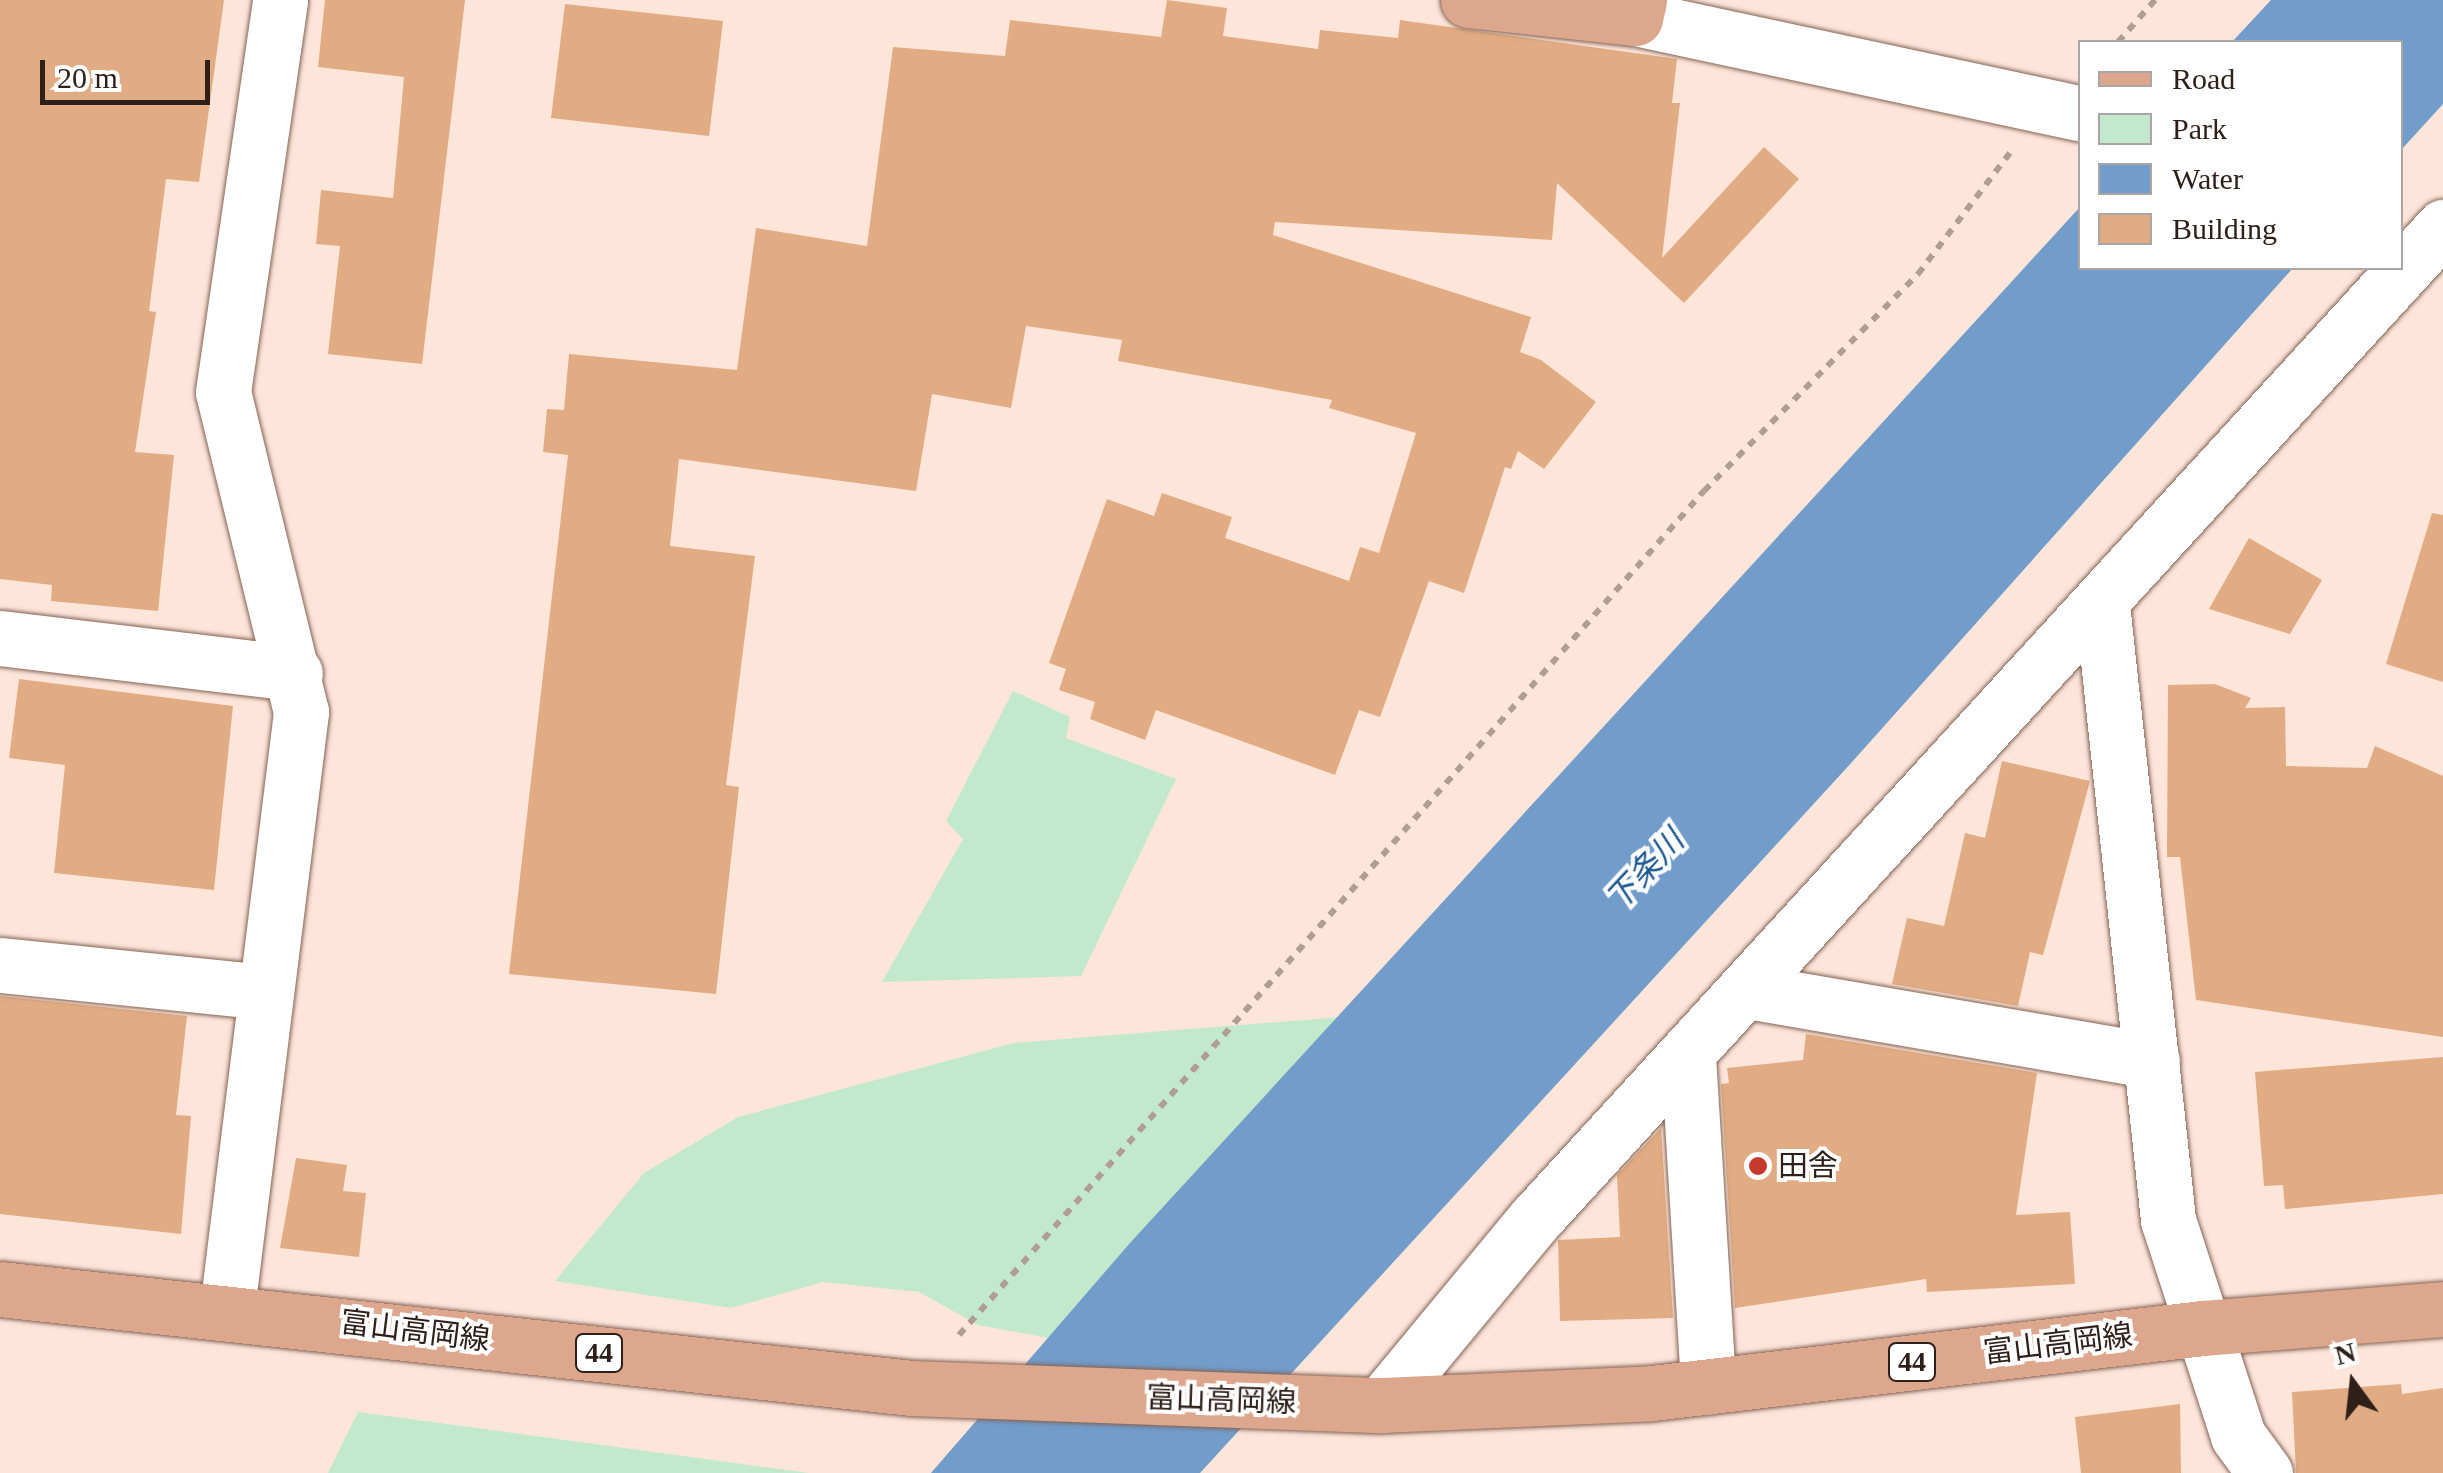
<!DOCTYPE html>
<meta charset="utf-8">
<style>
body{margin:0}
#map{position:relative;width:2443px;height:1473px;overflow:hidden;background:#fde5da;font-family:"Times New Roman","Noto Sans JP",serif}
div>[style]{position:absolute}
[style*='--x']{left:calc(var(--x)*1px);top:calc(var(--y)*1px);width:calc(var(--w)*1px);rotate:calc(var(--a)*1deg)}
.green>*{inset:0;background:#c2e9cb}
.water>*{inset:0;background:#729cca}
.building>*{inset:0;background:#e1ac83}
.path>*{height:6px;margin-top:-3px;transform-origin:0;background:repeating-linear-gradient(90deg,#b19d93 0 8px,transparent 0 16px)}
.roads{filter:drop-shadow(0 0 2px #846353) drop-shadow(0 0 2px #846353)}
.minor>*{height:55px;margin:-27.5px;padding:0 27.5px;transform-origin:27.5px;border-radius:27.5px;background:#fff}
.major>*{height:55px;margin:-27.5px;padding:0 27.5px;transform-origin:27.5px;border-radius:27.5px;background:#dca78c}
.dots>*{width:28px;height:28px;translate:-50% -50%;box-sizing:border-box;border:5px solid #fff;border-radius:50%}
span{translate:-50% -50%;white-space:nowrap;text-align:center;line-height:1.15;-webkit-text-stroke:8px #fff;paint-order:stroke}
.shield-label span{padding:2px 8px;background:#fff;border:2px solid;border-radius:8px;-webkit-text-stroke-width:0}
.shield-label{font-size:28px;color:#2e2019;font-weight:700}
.poi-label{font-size:30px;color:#2e2019}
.left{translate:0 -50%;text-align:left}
.street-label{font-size:30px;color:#2e2019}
.water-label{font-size:32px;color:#1c5792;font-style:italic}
.legend{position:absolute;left:2078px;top:40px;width:325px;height:230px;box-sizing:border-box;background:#fff;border:2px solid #aba6a3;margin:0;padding:12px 18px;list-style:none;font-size:30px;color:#2e2019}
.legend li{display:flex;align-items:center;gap:20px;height:50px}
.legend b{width:50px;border:2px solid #aba6a3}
.north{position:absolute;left:2303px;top:1333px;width:100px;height:100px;-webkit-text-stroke:8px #fff;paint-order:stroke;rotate:345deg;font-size:28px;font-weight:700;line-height:40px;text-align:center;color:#2e2019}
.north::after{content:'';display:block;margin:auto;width:35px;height:45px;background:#2e2019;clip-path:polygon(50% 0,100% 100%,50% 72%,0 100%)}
.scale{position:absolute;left:40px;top:60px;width:170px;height:45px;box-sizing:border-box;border:5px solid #2e2019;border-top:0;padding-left:12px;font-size:30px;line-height:35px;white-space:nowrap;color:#2e2019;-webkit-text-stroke:8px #fff;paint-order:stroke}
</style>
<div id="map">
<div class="green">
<i style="clip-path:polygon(1013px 691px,1070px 717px,1066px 738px,1176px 779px,1081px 976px,882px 982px,963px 839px,946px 821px)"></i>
<i style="clip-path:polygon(1343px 1017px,1054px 1339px,978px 1325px,919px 1292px,823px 1282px,731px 1308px,555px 1281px,644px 1173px,738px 1117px,1014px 1043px)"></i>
<i style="clip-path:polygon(358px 1412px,809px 1473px,328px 1473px)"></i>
</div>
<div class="water">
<i style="clip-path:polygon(2271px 0,2443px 0,2443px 104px,2401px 150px,2400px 42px,2232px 42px)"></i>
<i style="clip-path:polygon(2080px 207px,2080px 268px,2293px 268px,1852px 762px,1200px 1473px,931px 1473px,1130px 1243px)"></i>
</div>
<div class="building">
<i style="clip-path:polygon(0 0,224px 0,199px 182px,166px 179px,149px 311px,156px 312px,135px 452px,174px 455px,158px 611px,51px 601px,52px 585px,0 579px)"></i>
<i style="clip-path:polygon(325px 0,465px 0,422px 364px,328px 354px,340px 246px,316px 244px,321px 190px,393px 198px,404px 77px,318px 67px)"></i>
<i style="clip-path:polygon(1167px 0,1227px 8px,1223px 36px,1318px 49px,1320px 30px,1398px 38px,1400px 20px,1677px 59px,1672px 103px,1680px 103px,1662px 258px,1764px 147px,1799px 179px,1684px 303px,1557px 183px,1552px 240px,1275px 222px,1273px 235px,1531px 317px,1520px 352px,1541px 360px,1596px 402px,1544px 469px,1518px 451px,1511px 469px,1505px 467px,1464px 593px,1429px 581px,1380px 717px,1359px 710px,1335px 775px,1156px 710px,1145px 740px,1090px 719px,1095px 702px,1059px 690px,1066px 669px,1049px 663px,1107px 499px,1154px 516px,1162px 493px,1232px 517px,1225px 538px,1349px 581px,1360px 547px,1379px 553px,1416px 433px,1329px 408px,1332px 400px,1118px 361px,1122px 340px,1026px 326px,1011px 408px,932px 394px,916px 491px,679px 459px,670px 546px,755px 556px,726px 785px,739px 787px,716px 994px,509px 974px,568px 455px,543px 452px,547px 409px,564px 410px,569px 354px,737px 370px,756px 228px,867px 246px,893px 47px,1005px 56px,1010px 20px,1161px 37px)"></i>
<i style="clip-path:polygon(565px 4px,723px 21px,709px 136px,551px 118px)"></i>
<i style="clip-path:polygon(2432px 513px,2443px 515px,2443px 682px,2386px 664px)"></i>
<i style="clip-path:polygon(2249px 538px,2322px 580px,2290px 634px,2209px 609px)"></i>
<i style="clip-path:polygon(19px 679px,233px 706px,214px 890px,54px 873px,65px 765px,9px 758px)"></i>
<i style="clip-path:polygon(2215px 684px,2251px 698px,2245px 708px,2285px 707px,2286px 766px,2367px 768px,2375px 746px,2443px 776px,2443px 1037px,2196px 1000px,2180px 857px,2167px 857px,2168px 685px)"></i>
<i style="clip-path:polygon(2002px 761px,2090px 781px,2043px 955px,2030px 952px,2018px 1006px,1892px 984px,1907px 918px,1944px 926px,1965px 833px,1985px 838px)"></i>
<i style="clip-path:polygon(0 996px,187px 1016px,176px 1115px,191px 1116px,181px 1234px,0 1214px)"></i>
<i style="clip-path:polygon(1806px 1034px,2037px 1073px,2016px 1215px,2070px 1212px,2075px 1284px,1927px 1292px,1926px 1279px,1735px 1308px,1721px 1084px,1729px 1083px,1727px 1068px,1803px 1060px)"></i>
<i style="clip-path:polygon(2443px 1057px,2443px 1194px,2285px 1209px,2283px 1185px,2264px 1186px,2255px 1072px)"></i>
<i style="clip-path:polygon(1661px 1128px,1673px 1318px,1560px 1321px,1558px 1240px,1620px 1237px,1617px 1175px)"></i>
<i style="clip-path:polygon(296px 1158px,347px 1165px,343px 1191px,366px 1193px,359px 1257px,280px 1248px)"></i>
<i style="clip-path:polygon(2401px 1384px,2402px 1394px,2443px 1388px,2443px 1473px,2296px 1473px,2292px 1392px)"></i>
<i style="clip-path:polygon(2180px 1404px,2181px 1473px,2081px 1473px,2075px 1417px)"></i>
</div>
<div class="path">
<i style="--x:2118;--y:42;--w:56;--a:-48.6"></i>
<i style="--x:959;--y:1335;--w:1126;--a:-48.57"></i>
<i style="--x:1704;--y:491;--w:305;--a:-45.4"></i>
<i style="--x:1918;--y:274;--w:152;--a:-52.8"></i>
</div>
<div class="roads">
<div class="minor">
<i style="--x:1635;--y:18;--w:455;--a:12.1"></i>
<i style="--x:2102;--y:604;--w:620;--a:83.88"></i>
<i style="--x:2168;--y:1220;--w:227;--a:72"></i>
<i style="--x:2238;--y:1436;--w:46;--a:53.9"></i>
<i style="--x:0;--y:638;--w:297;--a:6.8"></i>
<i style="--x:0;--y:965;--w:267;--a:5.8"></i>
<i style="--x:1748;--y:991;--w:410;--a:9.8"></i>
<i style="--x:1688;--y:1056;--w:331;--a:86.5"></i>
<i style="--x:227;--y:1309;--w:602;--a:-82.93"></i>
<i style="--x:301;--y:712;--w:329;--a:-103.7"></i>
<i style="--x:223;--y:392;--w:396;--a:-81.7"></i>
<i style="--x:1381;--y:1405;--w:241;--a:-50.4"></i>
<i style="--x:1535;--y:1219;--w:1345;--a:-47.53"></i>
</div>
<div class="major">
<i style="--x:1468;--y:0;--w:168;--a:6.2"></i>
<i style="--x:1635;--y:18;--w:18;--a:-77"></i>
<i style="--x:0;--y:1289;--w:916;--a:6.2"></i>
<i style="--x:911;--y:1388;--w:470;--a:2.1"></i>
<i style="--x:1381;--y:1405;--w:271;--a:-2.5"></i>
<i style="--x:1652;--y:1393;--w:555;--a:-6.73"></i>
<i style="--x:2203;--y:1328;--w:241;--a:-4.5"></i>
</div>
</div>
<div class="dots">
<i style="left:1758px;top:1166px;background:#c6392c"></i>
</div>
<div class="shield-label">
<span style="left:599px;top:1353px">44</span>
<span style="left:1912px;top:1362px">44</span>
</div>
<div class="poi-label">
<span class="left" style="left:1778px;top:1166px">田舎</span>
</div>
<div class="street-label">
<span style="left:415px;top:1331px;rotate:7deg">富山高岡線</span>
<span style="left:2058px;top:1344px;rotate:-7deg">富山高岡線</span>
<span style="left:1221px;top:1400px;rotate:2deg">富山高岡線</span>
</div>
<div class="water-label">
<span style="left:1645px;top:870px;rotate:-47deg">下条川</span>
</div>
<ul class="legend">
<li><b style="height:12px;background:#dca78c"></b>Road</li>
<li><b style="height:28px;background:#c2e9cb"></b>Park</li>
<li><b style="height:28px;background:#729cca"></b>Water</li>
<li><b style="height:28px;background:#e1ac83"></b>Building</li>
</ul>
<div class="north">N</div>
<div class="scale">20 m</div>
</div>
